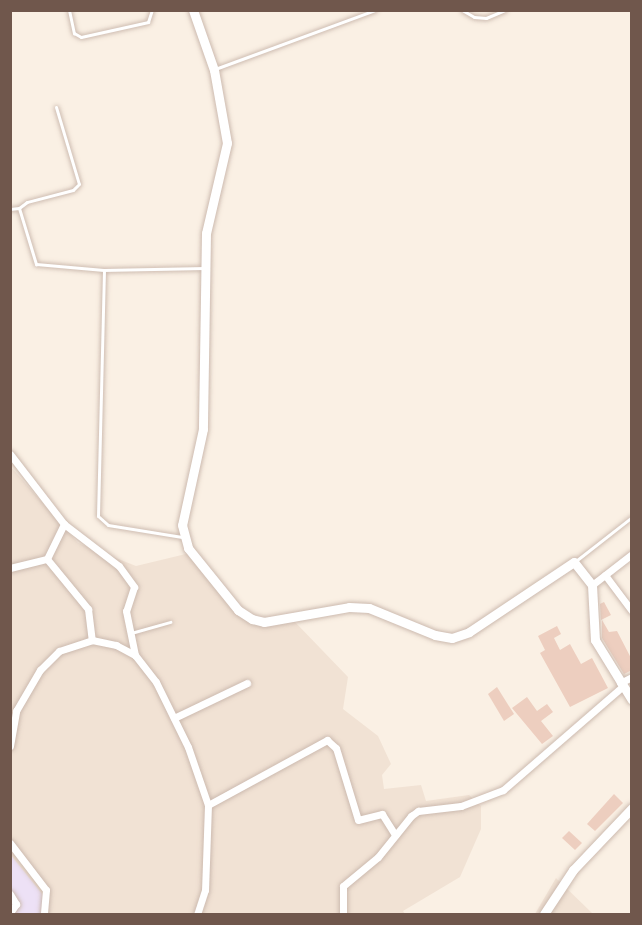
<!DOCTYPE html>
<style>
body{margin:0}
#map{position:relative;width:642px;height:925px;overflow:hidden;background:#faf0e4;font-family:Cabin,sans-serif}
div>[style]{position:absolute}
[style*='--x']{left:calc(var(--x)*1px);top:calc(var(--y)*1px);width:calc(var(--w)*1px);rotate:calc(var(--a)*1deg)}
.residential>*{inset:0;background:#f1e2d4}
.education>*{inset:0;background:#ede1f6}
.building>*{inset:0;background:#edcebf}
.roads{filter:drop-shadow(0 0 2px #ccbaaf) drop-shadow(0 0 2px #ccbaaf)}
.lane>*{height:3px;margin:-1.5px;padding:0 1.5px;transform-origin:1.5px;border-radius:1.5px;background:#fff}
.street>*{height:7px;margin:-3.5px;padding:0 3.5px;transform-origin:3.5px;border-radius:3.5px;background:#fff}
.secondary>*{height:9px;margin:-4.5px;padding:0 4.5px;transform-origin:4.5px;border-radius:4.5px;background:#fff}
span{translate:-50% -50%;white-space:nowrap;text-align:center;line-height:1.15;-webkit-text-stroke:4.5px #fdf4ea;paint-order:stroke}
.frame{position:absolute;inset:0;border:12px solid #70574c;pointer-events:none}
</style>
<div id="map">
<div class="residential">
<i style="clip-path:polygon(10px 466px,78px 543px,136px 566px,190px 553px,220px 595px,258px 621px,295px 622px,348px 677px,343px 709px,378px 736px,391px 764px,382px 775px,384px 789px,421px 785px,426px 801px,469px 795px,481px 806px,481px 829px,460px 877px,403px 911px,405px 914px,11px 914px)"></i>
<i style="clip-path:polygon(556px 878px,593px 914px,535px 914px)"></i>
</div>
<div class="education">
<i style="clip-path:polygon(10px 854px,43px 895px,41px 914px,11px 914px)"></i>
</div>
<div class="building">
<i style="clip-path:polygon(604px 602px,611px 615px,601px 620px,600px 604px)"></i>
<i style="clip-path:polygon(602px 620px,609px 632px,617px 631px,632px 660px,632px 670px,624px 674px,602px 638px)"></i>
<i style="clip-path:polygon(557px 626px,561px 634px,554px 638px,560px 650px,570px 644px,581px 664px,592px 658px,608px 688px,570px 707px,540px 653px,545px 650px,538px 636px)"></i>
<i style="clip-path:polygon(497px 687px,514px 714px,504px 721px,488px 694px)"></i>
<i style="clip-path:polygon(527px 697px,537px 711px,547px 704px,553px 712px,541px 721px,553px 736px,542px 744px,512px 708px)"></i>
<i style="clip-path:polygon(614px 794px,623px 803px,595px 831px,587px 824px)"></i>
<i style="clip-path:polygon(569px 831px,582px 843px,575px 850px,562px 838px)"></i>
</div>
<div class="roads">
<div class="lane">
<i style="--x:69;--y:10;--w:24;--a:78"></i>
<i style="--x:74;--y:33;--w:8;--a:30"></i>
<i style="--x:81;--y:37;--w:69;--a:-12.6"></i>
<i style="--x:148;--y:22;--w:13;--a:-72"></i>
<i style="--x:462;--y:10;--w:14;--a:30"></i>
<i style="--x:474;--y:17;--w:12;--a:5"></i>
<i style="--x:486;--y:18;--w:21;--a:-23"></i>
<i style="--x:215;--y:69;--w:171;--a:-20.2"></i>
<i style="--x:56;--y:107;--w:80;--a:73.4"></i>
<i style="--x:79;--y:184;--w:8;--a:135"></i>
<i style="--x:73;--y:190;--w:48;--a:165.4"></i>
<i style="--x:27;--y:202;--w:10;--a:143"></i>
<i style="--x:19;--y:208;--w:59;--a:73.1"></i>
<i style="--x:36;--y:264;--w:68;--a:5"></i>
<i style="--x:104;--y:270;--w:246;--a:91.4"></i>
<i style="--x:98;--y:516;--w:13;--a:42"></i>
<i style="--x:108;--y:525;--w:75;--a:9.2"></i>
<i style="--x:10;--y:209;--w:9;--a:-6"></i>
<i style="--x:104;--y:270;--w:100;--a:-1.1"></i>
<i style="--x:577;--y:560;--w:70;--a:-38"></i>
<i style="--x:131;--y:633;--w:41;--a:-15.8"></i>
</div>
<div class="street">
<i style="--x:10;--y:454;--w:88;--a:52.4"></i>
<i style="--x:64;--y:524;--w:69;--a:37.4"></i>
<i style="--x:119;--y:566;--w:26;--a:54"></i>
<i style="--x:134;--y:587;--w:25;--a:108"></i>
<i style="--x:126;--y:611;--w:45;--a:78.4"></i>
<i style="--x:64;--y:524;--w:39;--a:116"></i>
<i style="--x:47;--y:559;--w:65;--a:50.6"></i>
<i style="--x:88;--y:609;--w:31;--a:83"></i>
<i style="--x:10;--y:568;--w:38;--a:-14"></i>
<i style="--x:605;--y:575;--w:45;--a:53.1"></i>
<i style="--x:592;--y:585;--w:51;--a:-37.8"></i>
<i style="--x:620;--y:683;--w:13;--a:-27"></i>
<i style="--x:174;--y:718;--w:81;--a:-25.6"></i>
<i style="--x:10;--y:746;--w:36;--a:-80"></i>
<i style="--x:16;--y:711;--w:48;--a:-59.7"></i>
<i style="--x:40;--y:670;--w:27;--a:-45"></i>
<i style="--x:59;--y:651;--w:35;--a:-18"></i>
<i style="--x:92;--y:640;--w:25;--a:12"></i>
<i style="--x:116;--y:645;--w:21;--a:28"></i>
<i style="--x:135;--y:655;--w:34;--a:52"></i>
<i style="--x:156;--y:682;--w:72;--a:63.8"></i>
<i style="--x:188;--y:747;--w:61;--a:71"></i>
<i style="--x:208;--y:805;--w:85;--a:92"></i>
<i style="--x:205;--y:890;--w:25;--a:108"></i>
<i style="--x:208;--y:805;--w:136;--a:-28.6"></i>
<i style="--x:327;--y:740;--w:12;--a:42"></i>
<i style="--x:336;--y:748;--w:75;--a:73"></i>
<i style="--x:358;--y:820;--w:25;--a:-14"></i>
<i style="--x:382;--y:814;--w:25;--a:58"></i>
<i style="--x:10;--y:843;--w:59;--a:52.5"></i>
<i style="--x:46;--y:890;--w:24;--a:95"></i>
<i style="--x:10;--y:894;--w:12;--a:59"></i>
<i style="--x:16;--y:904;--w:11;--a:124"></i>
<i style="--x:343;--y:914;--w:28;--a:-90"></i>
<i style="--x:343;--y:886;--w:45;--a:-39.6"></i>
<i style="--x:378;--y:857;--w:53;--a:-51.2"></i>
<i style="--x:411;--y:816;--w:9;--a:-36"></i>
<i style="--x:418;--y:811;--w:43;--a:-6.6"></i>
<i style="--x:461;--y:806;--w:45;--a:-20.9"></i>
<i style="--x:503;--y:790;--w:157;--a:-40.9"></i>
</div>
<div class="secondary">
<i style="--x:193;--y:10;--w:64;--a:70.7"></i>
<i style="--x:214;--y:70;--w:74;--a:79.9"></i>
<i style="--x:227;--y:143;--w:92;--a:103.1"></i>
<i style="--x:206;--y:233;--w:196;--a:90.9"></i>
<i style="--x:203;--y:429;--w:98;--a:102.3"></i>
<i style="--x:182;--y:525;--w:24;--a:75"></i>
<i style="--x:188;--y:548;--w:80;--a:51.1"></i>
<i style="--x:238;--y:610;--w:17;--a:33"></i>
<i style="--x:252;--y:619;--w:12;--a:14"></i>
<i style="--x:264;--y:622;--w:86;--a:-10"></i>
<i style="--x:349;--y:607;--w:20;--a:3"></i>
<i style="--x:369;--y:608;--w:71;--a:22.2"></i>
<i style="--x:435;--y:635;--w:17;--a:10"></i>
<i style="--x:452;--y:638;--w:18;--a:-19"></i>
<i style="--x:469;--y:632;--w:126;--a:-33.7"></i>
<i style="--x:574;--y:562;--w:29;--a:52"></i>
<i style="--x:592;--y:585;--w:55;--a:86.9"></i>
<i style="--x:595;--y:640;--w:70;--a:58.3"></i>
<i style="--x:544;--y:914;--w:53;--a:-56.6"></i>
<i style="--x:573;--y:870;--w:86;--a:-46.4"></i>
</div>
</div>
<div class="frame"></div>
</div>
